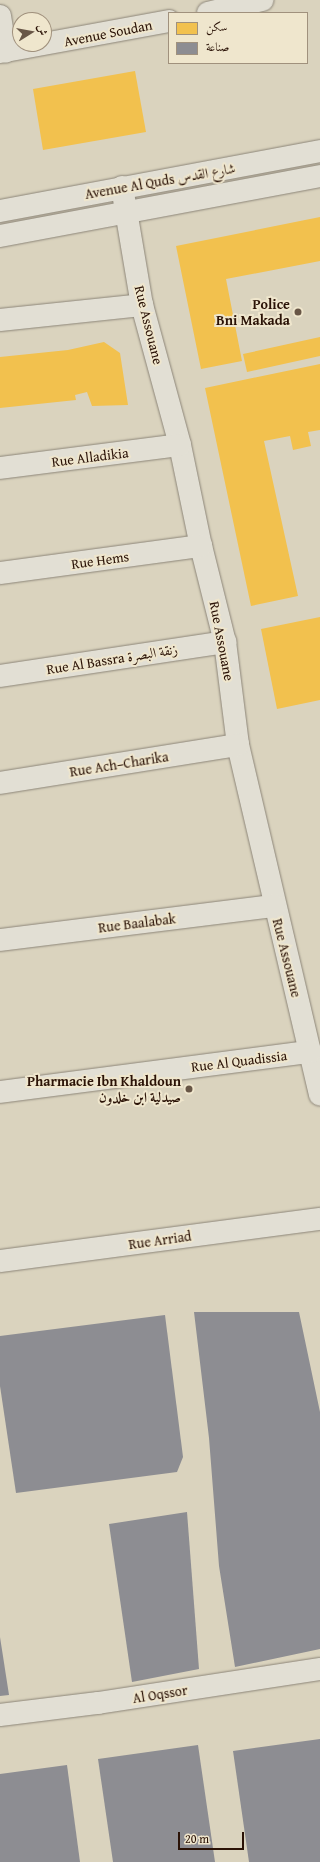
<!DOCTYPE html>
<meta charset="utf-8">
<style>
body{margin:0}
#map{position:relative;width:320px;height:1862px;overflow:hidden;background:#dad3be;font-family:"Gentium Book Plus",Amiri,serif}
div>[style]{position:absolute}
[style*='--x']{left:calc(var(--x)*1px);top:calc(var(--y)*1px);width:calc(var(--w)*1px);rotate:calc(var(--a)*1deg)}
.homes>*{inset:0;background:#f2c14e}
.industry>*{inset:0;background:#8d8d92}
.roads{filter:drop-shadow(0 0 1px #8c8578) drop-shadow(0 0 1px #8c8578)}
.street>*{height:22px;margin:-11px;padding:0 11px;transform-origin:11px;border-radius:11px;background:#e2dfd4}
.secondary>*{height:22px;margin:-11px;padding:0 11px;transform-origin:11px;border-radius:11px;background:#e2dfd4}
.dots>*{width:11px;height:11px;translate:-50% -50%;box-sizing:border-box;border:2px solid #efe6cd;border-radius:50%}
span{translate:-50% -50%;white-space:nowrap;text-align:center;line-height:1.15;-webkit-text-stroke:4px #efe6cd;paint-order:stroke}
.street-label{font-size:14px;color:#2a1206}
.poi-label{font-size:14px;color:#2a1206;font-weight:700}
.right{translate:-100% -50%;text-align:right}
.legend{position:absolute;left:168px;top:12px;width:140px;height:52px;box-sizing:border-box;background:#efe6cd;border:1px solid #a0917d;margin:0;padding:5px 7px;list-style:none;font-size:12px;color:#2a1206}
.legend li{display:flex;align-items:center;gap:8px;height:20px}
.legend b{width:20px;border:1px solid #a0917d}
.north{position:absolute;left:12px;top:12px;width:40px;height:40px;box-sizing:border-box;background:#efe6cd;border:1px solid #a0917d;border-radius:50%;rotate:79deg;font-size:11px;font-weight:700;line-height:16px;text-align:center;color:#2a1206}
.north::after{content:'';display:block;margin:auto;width:14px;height:18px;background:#685646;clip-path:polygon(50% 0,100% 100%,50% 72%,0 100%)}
.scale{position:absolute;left:178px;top:1832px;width:66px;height:18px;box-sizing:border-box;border:2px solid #2a1206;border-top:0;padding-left:5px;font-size:12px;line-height:14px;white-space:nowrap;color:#2a1206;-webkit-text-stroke:3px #efe6cd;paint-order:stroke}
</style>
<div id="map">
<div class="homes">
<i style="clip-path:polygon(135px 71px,146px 132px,43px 150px,33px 89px)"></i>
<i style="clip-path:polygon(320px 217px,320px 261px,226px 279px,242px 361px,201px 369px,176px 246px)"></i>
<i style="clip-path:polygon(320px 337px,320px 356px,247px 372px,243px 354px)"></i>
<i style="clip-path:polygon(104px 342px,120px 353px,128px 405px,92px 406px,87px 392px,75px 395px,76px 400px,0 408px,0 357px,68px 350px)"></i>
<i style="clip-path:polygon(320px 364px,320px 430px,308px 432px,311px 446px,293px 450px,290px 436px,264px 441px,298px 596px,251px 606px,205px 388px)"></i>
<i style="clip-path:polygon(320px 617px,320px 700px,277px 709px,261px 629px)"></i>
</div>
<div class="industry">
<i style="clip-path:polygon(194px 1312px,299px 1312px,320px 1412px,320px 1649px,235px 1667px,219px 1566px,209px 1438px)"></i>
<i style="clip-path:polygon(165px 1315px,183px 1457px,177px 1472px,16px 1493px,0 1386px,0 1336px)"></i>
<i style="clip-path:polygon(187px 1512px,199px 1669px,132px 1682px,109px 1524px)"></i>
<i style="clip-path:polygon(0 1637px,9px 1695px,0 1696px)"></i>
<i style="clip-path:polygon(320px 1739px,320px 1862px,249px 1862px,233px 1751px)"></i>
<i style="clip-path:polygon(198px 1745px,215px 1862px,113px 1862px,98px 1759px)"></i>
<i style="clip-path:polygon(67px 1765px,80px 1862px,0 1862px,0 1774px)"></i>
</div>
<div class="roads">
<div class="street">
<i style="--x:208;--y:13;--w:56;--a:-13.5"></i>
<i style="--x:0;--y:16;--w:36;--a:81"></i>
<i style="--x:0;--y:52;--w:172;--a:-10.4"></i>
<i style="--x:122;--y:187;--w:120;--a:80.4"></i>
<i style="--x:142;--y:305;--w:145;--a:74.8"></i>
<i style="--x:180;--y:445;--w:103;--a:78.3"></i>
<i style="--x:201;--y:546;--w:99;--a:76"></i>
<i style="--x:225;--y:642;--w:104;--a:82.8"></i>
<i style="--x:238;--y:745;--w:359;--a:76.8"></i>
<i style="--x:0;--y:320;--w:143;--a:-6"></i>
<i style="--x:0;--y:468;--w:181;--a:-7.3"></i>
<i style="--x:0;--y:573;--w:203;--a:-7.7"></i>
<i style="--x:0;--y:676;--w:228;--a:-8.6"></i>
<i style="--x:0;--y:783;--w:241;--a:-9.1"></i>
<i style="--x:0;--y:940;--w:276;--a:-7.1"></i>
<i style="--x:0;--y:1092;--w:313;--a:-7.4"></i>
<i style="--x:0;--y:1261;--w:323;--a:-7.5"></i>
<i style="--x:0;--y:1715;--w:99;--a:-7"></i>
<i style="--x:98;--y:1703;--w:225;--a:-8.7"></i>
</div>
<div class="secondary">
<i style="--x:0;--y:211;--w:326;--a:-10.6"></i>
<i style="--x:0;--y:236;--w:326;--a:-10.6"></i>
</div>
</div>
<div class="dots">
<i style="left:298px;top:312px;background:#685646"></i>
<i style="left:189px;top:1089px;background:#685646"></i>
</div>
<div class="street-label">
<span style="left:108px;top:33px;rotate:-11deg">Avenue Soudan</span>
<span style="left:160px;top:181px;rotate:-10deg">Avenue Al Quds شارع القدس</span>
<span style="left:149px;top:325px;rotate:76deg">Rue Assouane</span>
<span style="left:90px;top:457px;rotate:-7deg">Rue Alladikia</span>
<span style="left:100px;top:560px;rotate:-8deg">Rue Hems</span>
<span style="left:222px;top:641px;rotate:79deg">Rue Assouane</span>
<span style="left:112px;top:659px;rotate:-9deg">Rue Al Bassra زنقة البصرة</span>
<span style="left:119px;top:764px;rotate:-9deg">Rue Ach–Charika</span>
<span style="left:137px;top:923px;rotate:-7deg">Rue Baalabak</span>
<span style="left:287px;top:958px;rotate:76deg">Rue Assouane</span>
<span style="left:239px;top:1061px;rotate:-7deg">Rue Al Quadissia</span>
<span style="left:160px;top:1240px;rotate:-8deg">Rue Arriad</span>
<span style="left:160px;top:1694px;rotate:-9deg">Al Oqssor</span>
</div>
<div class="poi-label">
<span class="right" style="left:290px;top:312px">Police<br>Bni Makada</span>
<span class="right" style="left:181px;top:1089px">Pharmacie Ibn Khaldoun<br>صيدلية ابن خلدون</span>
</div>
<ul class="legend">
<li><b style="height:11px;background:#f2c14e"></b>سكن</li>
<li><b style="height:11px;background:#8d8d92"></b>صناعة</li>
</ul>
<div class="north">ش</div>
<div class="scale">20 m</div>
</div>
